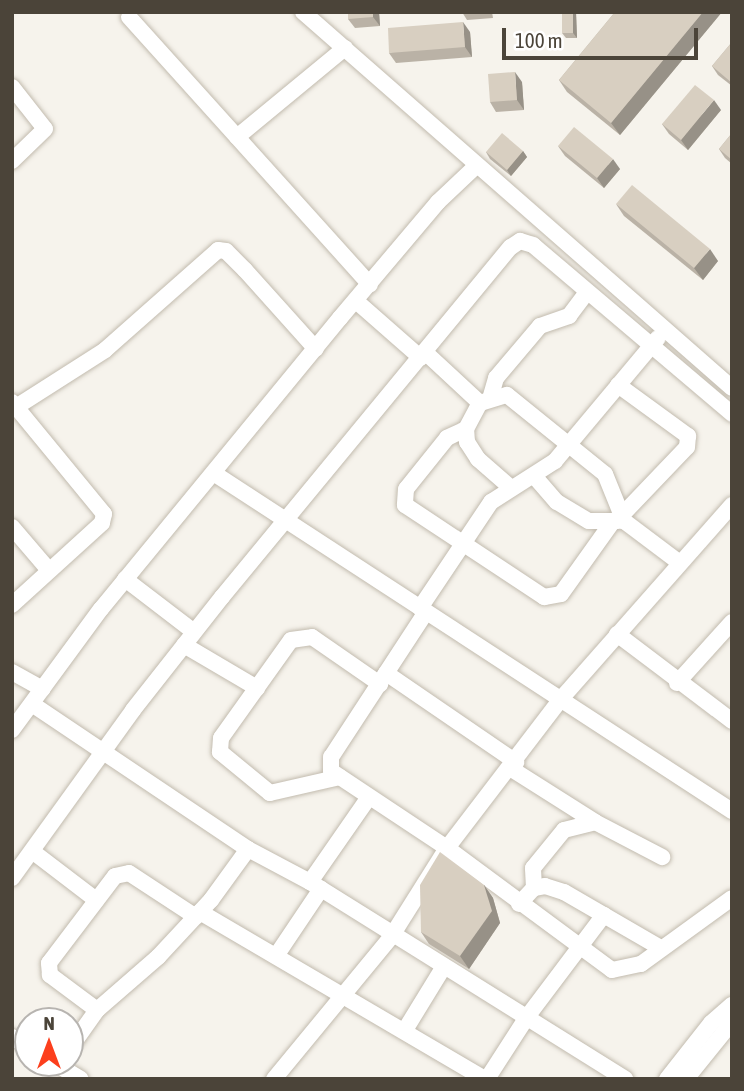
<!DOCTYPE html>
<style>
body{margin:0}
#map{position:relative;width:744px;height:1091px;overflow:hidden;background:#f6f3ec;font-family:"Asap Condensed",sans-serif}
div>[style]{position:absolute}
[style*='--x']{left:calc(var(--x)*1px);top:calc(var(--y)*1px);width:calc(var(--w)*1px);rotate:calc(var(--a)*1deg)}
.roads{filter:drop-shadow(0 0 2px #c2bbae) drop-shadow(0 0 2px #c2bbae)}
.minor>*{height:16px;margin:-8px;padding:0 8px;transform-origin:8px;border-radius:8px;background:#fff}
.wall>*{inset:0;background:#bab2a6}
.shaded-wall>*{inset:0;background:#979187}
.building>*{inset:0;background:#d8cfc1}
span{translate:-50% -50%;white-space:nowrap;text-align:center;line-height:1.15;-webkit-text-stroke:7px #fff;paint-order:stroke}
.frame{position:absolute;inset:0;border:14px solid #4b4439;pointer-events:none}
.north{position:absolute;left:14px;top:1007px;width:70px;height:70px;box-sizing:border-box;background:#fff;border:2px solid #b7b4b0;border-radius:50%;rotate:0deg;font-size:19px;font-weight:700;line-height:28px;text-align:center;color:#4b4439}
.north::after{content:'';display:block;margin:auto;width:24px;height:32px;background:#fc3f1d;clip-path:polygon(50% 0,100% 100%,50% 72%,0 100%)}
.scale{position:absolute;left:502px;top:28px;width:196px;height:32px;box-sizing:border-box;border:4px solid #4b4439;border-top:0;padding-left:9px;font-size:21px;line-height:24px;white-space:nowrap;color:#4b4439;-webkit-text-stroke:5px #fff;paint-order:stroke}
</style>
<div id="map">
<div class="roads">
<div class="minor">
<i style="--x:303;--y:12;--w:570;--a:41.23"></i>
<i style="--x:129;--y:17;--w:360;--a:48"></i>
<i style="--x:12;--y:87;--w:53;--a:51.8"></i>
<i style="--x:45;--y:129;--w:46;--a:135.9"></i>
<i style="--x:237;--y:137;--w:140;--a:-39.5"></i>
<i style="--x:356;--y:301;--w:86;--a:41.2"></i>
<i style="--x:426;--y:353;--w:74;--a:42.8"></i>
<i style="--x:618;--y:385;--w:87;--a:36.1"></i>
<i style="--x:688;--y:436;--w:11;--a:95"></i>
<i style="--x:687;--y:447;--w:93;--a:133.7"></i>
<i style="--x:490;--y:399;--w:22;--a:-74"></i>
<i style="--x:496;--y:378;--w:68;--a:-49.8"></i>
<i style="--x:540;--y:326;--w:31;--a:-19"></i>
<i style="--x:569;--y:316;--w:30;--a:-53"></i>
<i style="--x:12;--y:402;--w:145;--a:50.6"></i>
<i style="--x:104;--y:514;--w:9;--a:103"></i>
<i style="--x:102;--y:523;--w:122;--a:137.7"></i>
<i style="--x:16;--y:407;--w:106;--a:-32.6"></i>
<i style="--x:105;--y:350;--w:151;--a:-41.5"></i>
<i style="--x:218;--y:250;--w:8;--a:7"></i>
<i style="--x:226;--y:251;--w:27;--a:45"></i>
<i style="--x:245;--y:270;--w:106;--a:48.1"></i>
<i style="--x:466;--y:429;--w:21;--a:155"></i>
<i style="--x:447;--y:438;--w:65;--a:128.8"></i>
<i style="--x:406;--y:489;--w:16;--a:94"></i>
<i style="--x:405;--y:505;--w:167;--a:33.5"></i>
<i style="--x:544;--y:597;--w:17;--a:-10"></i>
<i style="--x:561;--y:594;--w:90;--a:-54.5"></i>
<i style="--x:215;--y:474;--w:617;--a:33.1"></i>
<i style="--x:535;--y:477;--w:33;--a:49"></i>
<i style="--x:557;--y:502;--w:37;--a:31"></i>
<i style="--x:589;--y:521;--w:29;--a:0"></i>
<i style="--x:510;--y:487;--w:43;--a:-138.8"></i>
<i style="--x:478;--y:459;--w:20;--a:-123"></i>
<i style="--x:467;--y:442;--w:13;--a:-94"></i>
<i style="--x:466;--y:429;--w:30;--a:-62"></i>
<i style="--x:480;--y:403;--w:28;--a:-17"></i>
<i style="--x:507;--y:395;--w:126;--a:38.9"></i>
<i style="--x:605;--y:474;--w:51;--a:68"></i>
<i style="--x:624;--y:521;--w:70;--a:36.9"></i>
<i style="--x:12;--y:527;--w:54;--a:49.5"></i>
<i style="--x:125;--y:579;--w:87;--a:37.5"></i>
<i style="--x:420;--y:608;--w:128;--a:-56.2"></i>
<i style="--x:491;--y:502;--w:76;--a:-32.6"></i>
<i style="--x:555;--y:461;--w:160;--a:-50.1"></i>
<i style="--x:426;--y:612;--w:173;--a:123.2"></i>
<i style="--x:331;--y:757;--w:14;--a:90"></i>
<i style="--x:331;--y:771;--w:139;--a:33.6"></i>
<i style="--x:447;--y:848;--w:205;--a:36.5"></i>
<i style="--x:612;--y:970;--w:30;--a:-12"></i>
<i style="--x:641;--y:964;--w:112;--a:-36"></i>
<i style="--x:617;--y:634;--w:144;--a:37.1"></i>
<i style="--x:184;--y:645;--w:85;--a:30.5"></i>
<i style="--x:12;--y:672;--w:35;--a:29"></i>
<i style="--x:386;--y:673;--w:158;--a:34.4"></i>
<i style="--x:677;--y:683;--w:82;--a:-48"></i>
<i style="--x:32;--y:704;--w:260;--a:33.9"></i>
<i style="--x:248;--y:849;--w:70;--a:28"></i>
<i style="--x:310;--y:882;--w:372;--a:32"></i>
<i style="--x:12;--y:730;--w:150;--a:-53.7"></i>
<i style="--x:101;--y:609;--w:377;--a:-50.6"></i>
<i style="--x:340;--y:318;--w:152;--a:-49.8"></i>
<i style="--x:438;--y:202;--w:51;--a:-43.4"></i>
<i style="--x:510;--y:768;--w:101;--a:32.4"></i>
<i style="--x:595;--y:822;--w:76;--a:27.6"></i>
<i style="--x:340;--y:777;--w:72;--a:167.1"></i>
<i style="--x:270;--y:793;--w:65;--a:-140.6"></i>
<i style="--x:220;--y:752;--w:14;--a:-86"></i>
<i style="--x:221;--y:738;--w:120;--a:-54.5"></i>
<i style="--x:291;--y:640;--w:21;--a:-8"></i>
<i style="--x:312;--y:637;--w:83;--a:34.7"></i>
<i style="--x:32;--y:851;--w:81;--a:37.4"></i>
<i style="--x:12;--y:878;--w:207;--a:-54.2"></i>
<i style="--x:133;--y:710;--w:144;--a:-51.8"></i>
<i style="--x:222;--y:597;--w:454;--a:-50.5"></i>
<i style="--x:511;--y:247;--w:11;--a:-34"></i>
<i style="--x:520;--y:241;--w:14;--a:17"></i>
<i style="--x:533;--y:245;--w:261;--a:40.3"></i>
<i style="--x:310;--y:882;--w:103;--a:-55.2"></i>
<i style="--x:534;--y:888;--w:20;--a:-93"></i>
<i style="--x:533;--y:868;--w:49;--a:-50.8"></i>
<i style="--x:564;--y:830;--w:32;--a:-14"></i>
<i style="--x:519;--y:904;--w:22;--a:-47"></i>
<i style="--x:534;--y:888;--w:11;--a:-10"></i>
<i style="--x:545;--y:886;--w:20;--a:18"></i>
<i style="--x:564;--y:892;--w:110;--a:30.1"></i>
<i style="--x:200;--y:912;--w:330;--a:30.4"></i>
<i style="--x:276;--y:956;--w:81;--a:-56.1"></i>
<i style="--x:97;--y:1010;--w:59;--a:-143.3"></i>
<i style="--x:50;--y:975;--w:12;--a:-95"></i>
<i style="--x:49;--y:963;--w:109;--a:-52.8"></i>
<i style="--x:115;--y:876;--w:14;--a:-12"></i>
<i style="--x:129;--y:873;--w:80;--a:33.3"></i>
<i style="--x:405;--y:1030;--w:73;--a:-58.5"></i>
<i style="--x:12;--y:1037;--w:19;--a:32"></i>
<i style="--x:70;--y:1048;--w:47;--a:-54.6"></i>
<i style="--x:97;--y:1010;--w:81;--a:-41"></i>
<i style="--x:158;--y:957;--w:78;--a:-47.1"></i>
<i style="--x:211;--y:900;--w:63;--a:-54"></i>
<i style="--x:54;--y:1063;--w:31;--a:31"></i>
<i style="--x:274;--y:1079;--w:184;--a:-50.5"></i>
<i style="--x:391;--y:937;--w:105;--a:-57.8"></i>
<i style="--x:447;--y:848;--w:186;--a:-52.6"></i>
<i style="--x:560;--y:700;--w:260;--a:-48.6"></i>
<i style="--x:487;--y:1079;--w:74;--a:-57.2"></i>
<i style="--x:527;--y:1017;--w:128;--a:-53"></i>
<i style="--x:667;--y:1079;--w:71;--a:-51.8"></i>
<i style="--x:711;--y:1023;--w:28;--a:-41"></i>
<i style="--x:686;--y:1079;--w:73;--a:-51.1"></i>
</div>
</div>
<div class="wall">
<i style="clip-path:polygon(348px 12px,379px 12px,380px 26px,355px 28px,348px 19px)"></i>
<i style="clip-path:polygon(462px 12px,492px 12px,493px 18px,467px 20px)"></i>
<i style="clip-path:polygon(562px 12px,576px 12px,577px 38px,566px 38px,562px 33px)"></i>
<i style="clip-path:polygon(615px 12px,722px 12px,620px 135px,567px 92px,559px 80px)"></i>
<i style="clip-path:polygon(470px 32px,472px 57px,396px 63px,389px 53px)"></i>
<i style="clip-path:polygon(732px 42px,732px 86px,718px 75px,712px 66px)"></i>
<i style="clip-path:polygon(522px 82px,524px 110px,496px 112px,490px 102px)"></i>
<i style="clip-path:polygon(721px 110px,688px 150px,669px 134px,662px 124px)"></i>
<i style="clip-path:polygon(732px 133px,732px 164px,725px 158px,719px 149px)"></i>
<i style="clip-path:polygon(558px 146px,620px 169px,604px 188px,565px 156px)"></i>
<i style="clip-path:polygon(523px 151px,527px 157px,511px 176px,490px 159px,486px 152px)"></i>
<i style="clip-path:polygon(616px 204px,718px 261px,703px 280px,624px 216px)"></i>
<i style="clip-path:polygon(484px 885px,493px 898px,500px 923px,469px 969px,429px 944px,421px 932px)"></i>
</div>
<div class="shaded-wall">
<i style="clip-path:polygon(373px 12px,379px 12px,380px 26px,373px 17px)"></i>
<i style="clip-path:polygon(573px 12px,576px 12px,577px 38px,573px 33px)"></i>
<i style="clip-path:polygon(703px 12px,722px 12px,620px 135px,611px 123px)"></i>
<i style="clip-path:polygon(463px 22px,470px 32px,472px 57px,465px 47px)"></i>
<i style="clip-path:polygon(515px 72px,522px 82px,524px 110px,517px 100px)"></i>
<i style="clip-path:polygon(714px 100px,721px 110px,688px 150px,681px 140px)"></i>
<i style="clip-path:polygon(523px 151px,527px 157px,511px 176px,507px 170px)"></i>
<i style="clip-path:polygon(613px 159px,620px 169px,604px 188px,597px 178px)"></i>
<i style="clip-path:polygon(710px 249px,718px 261px,703px 280px,694px 268px)"></i>
<i style="clip-path:polygon(484px 885px,493px 898px,500px 923px,469px 969px,460px 956px)"></i>
</div>
<div class="building">
<i style="clip-path:polygon(348px 12px,373px 12px,373px 17px,348px 19px)"></i>
<i style="clip-path:polygon(562px 12px,573px 12px,573px 33px,562px 33px)"></i>
<i style="clip-path:polygon(615px 12px,703px 12px,611px 123px,559px 80px)"></i>
<i style="clip-path:polygon(463px 22px,465px 47px,389px 53px,388px 28px)"></i>
<i style="clip-path:polygon(732px 42px,732px 83px,712px 66px)"></i>
<i style="clip-path:polygon(515px 72px,517px 100px,490px 102px,488px 74px)"></i>
<i style="clip-path:polygon(695px 85px,714px 100px,681px 140px,662px 124px)"></i>
<i style="clip-path:polygon(574px 127px,613px 159px,597px 178px,558px 146px)"></i>
<i style="clip-path:polygon(502px 133px,523px 151px,507px 170px,486px 152px)"></i>
<i style="clip-path:polygon(732px 133px,732px 160px,719px 149px)"></i>
<i style="clip-path:polygon(632px 185px,710px 249px,694px 268px,616px 204px)"></i>
<i style="clip-path:polygon(440px 852px,484px 885px,492px 911px,460px 956px,421px 932px,420px 885px)"></i>
</div>
<div class="frame"></div>
<div class="north">N</div>
<div class="scale">100 m</div>
</div>
